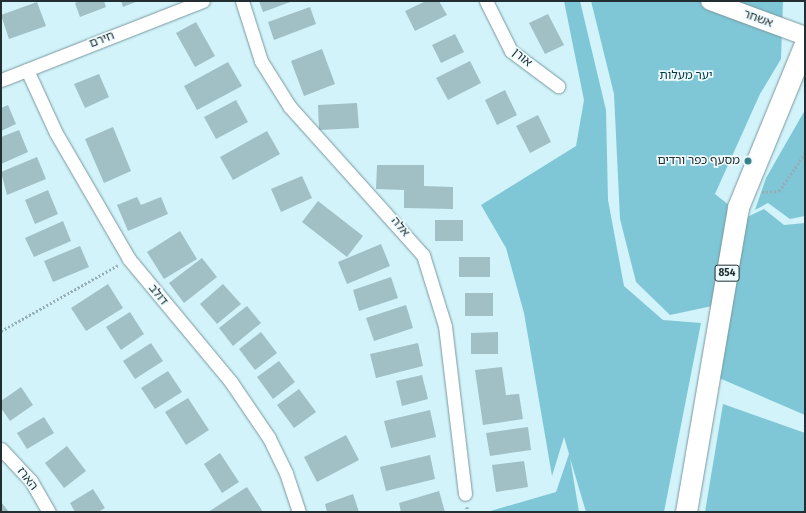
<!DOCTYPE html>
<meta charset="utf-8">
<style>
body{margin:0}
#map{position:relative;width:806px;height:513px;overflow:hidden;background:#d2f3fa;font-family:"Fira Sans Condensed","Noto Sans Hebrew",sans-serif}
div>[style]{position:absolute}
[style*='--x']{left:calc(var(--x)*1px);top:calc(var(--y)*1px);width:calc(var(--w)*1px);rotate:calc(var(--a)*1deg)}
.green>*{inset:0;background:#7fc7d6}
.building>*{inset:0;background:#a0c0c6}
.path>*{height:2.5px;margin-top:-1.25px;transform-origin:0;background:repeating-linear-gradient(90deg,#94aeb4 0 2px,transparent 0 4px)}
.roads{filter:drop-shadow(0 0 1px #79979e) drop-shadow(0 0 1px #79979e)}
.minor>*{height:13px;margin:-6.5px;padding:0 6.5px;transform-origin:6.5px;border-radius:6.5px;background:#fff}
.secondary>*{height:18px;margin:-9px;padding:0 9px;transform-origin:9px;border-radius:9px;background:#fff}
.primary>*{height:21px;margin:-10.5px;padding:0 10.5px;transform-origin:10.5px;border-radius:10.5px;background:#fff}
.dots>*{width:11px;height:11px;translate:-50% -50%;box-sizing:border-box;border:2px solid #effcff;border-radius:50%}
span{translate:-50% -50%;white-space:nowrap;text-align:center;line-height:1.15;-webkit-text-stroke:3.5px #effcff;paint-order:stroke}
.shield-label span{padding:1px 3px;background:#effcff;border:1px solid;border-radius:3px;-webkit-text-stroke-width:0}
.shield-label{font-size:11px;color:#222e31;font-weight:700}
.street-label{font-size:12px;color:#222e31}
.park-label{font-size:12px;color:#03373f}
.poi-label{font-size:12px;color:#222e31}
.right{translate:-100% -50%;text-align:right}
.frame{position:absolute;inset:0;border:2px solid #222e31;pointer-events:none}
</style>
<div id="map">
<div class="green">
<i style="clip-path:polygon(564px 1px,580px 1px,606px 110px,608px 200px,624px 286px,663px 320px,701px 323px,664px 512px,586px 512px,570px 458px,579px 512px,487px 512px,556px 492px,569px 454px,564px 437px,552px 476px,524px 313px,506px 248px,481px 205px,576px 146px,584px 100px)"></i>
<i style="clip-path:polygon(591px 1px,783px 1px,781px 59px,760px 94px,715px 194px,745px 218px,764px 209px,784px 225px,805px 223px,805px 415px,719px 378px,731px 302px,670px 315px,636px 282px,620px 219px,614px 94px)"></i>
<i style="clip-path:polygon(805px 110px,805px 216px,790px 219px,768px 203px,755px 210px,766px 178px)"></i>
<i style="clip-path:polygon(723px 404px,805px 433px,805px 512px,705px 512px)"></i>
</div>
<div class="building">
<i style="clip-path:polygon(79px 1px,104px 1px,106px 7px,80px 17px,75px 3px)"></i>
<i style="clip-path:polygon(121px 1px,138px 1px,123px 7px)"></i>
<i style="clip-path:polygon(259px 1px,293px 1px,263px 12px)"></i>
<i style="clip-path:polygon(426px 1px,439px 1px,447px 15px,415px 31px,405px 11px)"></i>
<i style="clip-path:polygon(37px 2px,46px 26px,9px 39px,1px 15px)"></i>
<i style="clip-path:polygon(310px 7px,316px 24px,274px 40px,268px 22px)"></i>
<i style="clip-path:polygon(548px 14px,564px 45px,545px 54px,529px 23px)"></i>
<i style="clip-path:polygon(196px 22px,215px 56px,195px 67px,176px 33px)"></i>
<i style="clip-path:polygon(455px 34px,464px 52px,441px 63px,432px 45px)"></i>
<i style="clip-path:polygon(322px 49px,335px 84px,304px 96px,291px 61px)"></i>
<i style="clip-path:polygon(470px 61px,481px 83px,448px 100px,436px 78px)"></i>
<i style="clip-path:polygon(228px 62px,242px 86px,197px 110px,184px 86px)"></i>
<i style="clip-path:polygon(99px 74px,109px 97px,85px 108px,74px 84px)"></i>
<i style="clip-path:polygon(505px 90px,517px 115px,497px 125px,485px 100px)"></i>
<i style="clip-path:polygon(236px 100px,248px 122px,216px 139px,204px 117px)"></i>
<i style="clip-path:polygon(357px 103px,359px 128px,319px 130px,318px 105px)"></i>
<i style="clip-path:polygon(8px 105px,16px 124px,1px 131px,1px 108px)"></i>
<i style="clip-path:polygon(538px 115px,551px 142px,530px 153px,516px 126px)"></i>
<i style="clip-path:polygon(113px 127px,131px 171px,104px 183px,85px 139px)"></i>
<i style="clip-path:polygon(19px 130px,28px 152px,1px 164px,1px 137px)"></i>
<i style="clip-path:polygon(267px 131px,280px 154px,233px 180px,220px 157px)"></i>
<i style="clip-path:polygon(37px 157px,46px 179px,7px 195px,1px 172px)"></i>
<i style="clip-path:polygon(377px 165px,424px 165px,424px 186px,453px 187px,453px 209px,404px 208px,404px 190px,376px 189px)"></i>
<i style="clip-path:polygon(302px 176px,312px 198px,281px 212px,271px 189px)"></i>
<i style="clip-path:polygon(48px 190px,58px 214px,35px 224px,25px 200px)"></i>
<i style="clip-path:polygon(137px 197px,141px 205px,161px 197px,168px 214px,128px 231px,117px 205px)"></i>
<i style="clip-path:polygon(318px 201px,363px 236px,347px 257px,302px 222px)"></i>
<i style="clip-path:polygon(435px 220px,463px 220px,463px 241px,435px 241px)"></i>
<i style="clip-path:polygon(63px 221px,71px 241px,34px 257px,25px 238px)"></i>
<i style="clip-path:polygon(180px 231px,197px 259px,164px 279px,147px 252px)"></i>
<i style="clip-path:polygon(381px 244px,390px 266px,347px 284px,338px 262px)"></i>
<i style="clip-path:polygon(80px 246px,89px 267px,53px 282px,44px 261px)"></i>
<i style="clip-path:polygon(459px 257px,490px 257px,490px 277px,459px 277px)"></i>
<i style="clip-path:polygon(202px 258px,217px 277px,184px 303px,169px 283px)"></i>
<i style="clip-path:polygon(391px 277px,398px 298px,359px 311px,353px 290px)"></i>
<i style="clip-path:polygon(108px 284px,123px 308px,86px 331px,71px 308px)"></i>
<i style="clip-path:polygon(223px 284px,241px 304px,217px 324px,200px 304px)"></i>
<i style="clip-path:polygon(465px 293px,493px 293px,493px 316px,465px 316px)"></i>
<i style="clip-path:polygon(406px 305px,413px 328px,374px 341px,366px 318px)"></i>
<i style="clip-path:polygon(247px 306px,261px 323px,233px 346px,219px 328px)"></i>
<i style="clip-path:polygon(130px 312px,144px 334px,121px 350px,106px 327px)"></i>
<i style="clip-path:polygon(261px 332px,277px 353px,255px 370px,239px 349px)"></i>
<i style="clip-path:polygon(498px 332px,498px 354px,471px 354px,471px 333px)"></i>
<i style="clip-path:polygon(151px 343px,163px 361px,135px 379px,123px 361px)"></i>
<i style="clip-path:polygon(418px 343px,423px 366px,376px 378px,370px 354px)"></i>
<i style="clip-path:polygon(279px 361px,295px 382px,273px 399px,257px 377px)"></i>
<i style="clip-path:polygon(502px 367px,506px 395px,519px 394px,523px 419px,483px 425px,475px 370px)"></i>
<i style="clip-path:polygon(168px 371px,182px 392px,155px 409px,141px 388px)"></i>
<i style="clip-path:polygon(422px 375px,428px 399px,402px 406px,396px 381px)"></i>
<i style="clip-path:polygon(21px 387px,33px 405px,10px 421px,1px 408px,1px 401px)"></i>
<i style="clip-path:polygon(299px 389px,316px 412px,294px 428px,277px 405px)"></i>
<i style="clip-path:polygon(188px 398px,209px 430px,186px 445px,165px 412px)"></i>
<i style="clip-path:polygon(430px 410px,436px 437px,391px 448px,384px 421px)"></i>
<i style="clip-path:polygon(44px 417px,54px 433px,27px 449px,17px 433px)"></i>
<i style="clip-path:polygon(528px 427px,531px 450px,490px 456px,486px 433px)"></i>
<i style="clip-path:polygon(346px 435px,359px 460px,317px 482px,304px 457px)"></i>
<i style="clip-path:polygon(67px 446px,86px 471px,64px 488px,45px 463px)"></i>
<i style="clip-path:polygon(220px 453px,239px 482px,222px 493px,204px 464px)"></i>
<i style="clip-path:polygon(430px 455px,435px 479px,386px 491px,380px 467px)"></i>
<i style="clip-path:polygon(524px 461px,528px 487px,496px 492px,492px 465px)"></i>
<i style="clip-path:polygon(247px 487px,263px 512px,208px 512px)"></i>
<i style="clip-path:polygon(93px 489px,105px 508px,98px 512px,75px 512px,70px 503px)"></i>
<i style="clip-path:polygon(439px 491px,445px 512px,401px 512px,399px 503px)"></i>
<i style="clip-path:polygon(353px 494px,359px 512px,327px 512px,325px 504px)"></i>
<i style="clip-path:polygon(1px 502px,9px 512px,1px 512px)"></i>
</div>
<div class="path">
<i style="--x:762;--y:192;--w:17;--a:-3"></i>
<i style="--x:779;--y:191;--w:46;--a:-55.6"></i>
<i style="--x:1;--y:331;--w:134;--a:-29.4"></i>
<i style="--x:467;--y:507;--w:5;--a:79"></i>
</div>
<div class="roads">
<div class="minor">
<i style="--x:242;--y:1;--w:63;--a:72.4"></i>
<i style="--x:261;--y:61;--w:54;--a:57.8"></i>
<i style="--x:290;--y:107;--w:199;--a:48.1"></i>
<i style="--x:423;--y:255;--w:74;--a:72.8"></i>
<i style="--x:445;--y:326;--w:169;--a:83.2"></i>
<i style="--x:486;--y:1;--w:56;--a:63.4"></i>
<i style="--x:511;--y:51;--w:59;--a:36.7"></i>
<i style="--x:27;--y:70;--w:69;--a:65.3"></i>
<i style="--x:56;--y:133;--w:146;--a:59.9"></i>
<i style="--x:129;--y:259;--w:160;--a:50.3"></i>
<i style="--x:231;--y:382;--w:68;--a:55.8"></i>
<i style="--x:269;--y:438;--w:39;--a:64"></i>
<i style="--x:286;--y:473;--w:41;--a:71.6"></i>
<i style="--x:1;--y:80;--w:217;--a:-21.4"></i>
<i style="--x:1;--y:449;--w:44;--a:46.8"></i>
<i style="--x:31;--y:481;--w:36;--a:60"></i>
</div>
<div class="secondary">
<i style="--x:710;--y:1;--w:101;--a:20.2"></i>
</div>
<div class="primary">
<i style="--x:686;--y:512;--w:309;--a:-80.3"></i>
<i style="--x:738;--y:207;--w:176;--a:-67.7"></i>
</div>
</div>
<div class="dots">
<i style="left:748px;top:161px;background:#3a7f8c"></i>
</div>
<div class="shield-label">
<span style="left:727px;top:273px">854</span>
</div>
<div class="street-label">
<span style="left:758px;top:19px;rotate:20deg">אשחר</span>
<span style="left:102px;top:40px;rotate:-21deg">חירם</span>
<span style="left:522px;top:58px;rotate:40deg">אורן</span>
<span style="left:400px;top:227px;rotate:50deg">אלה</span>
<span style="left:158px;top:295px;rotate:51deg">דולב</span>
<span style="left:27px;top:479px;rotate:52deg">הארז</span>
</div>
<div class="park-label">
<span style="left:686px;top:76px">יער מעלות</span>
</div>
<div class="poi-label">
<span class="right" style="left:740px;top:161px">מסעף כפר ורדים</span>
</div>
<div class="frame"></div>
</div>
